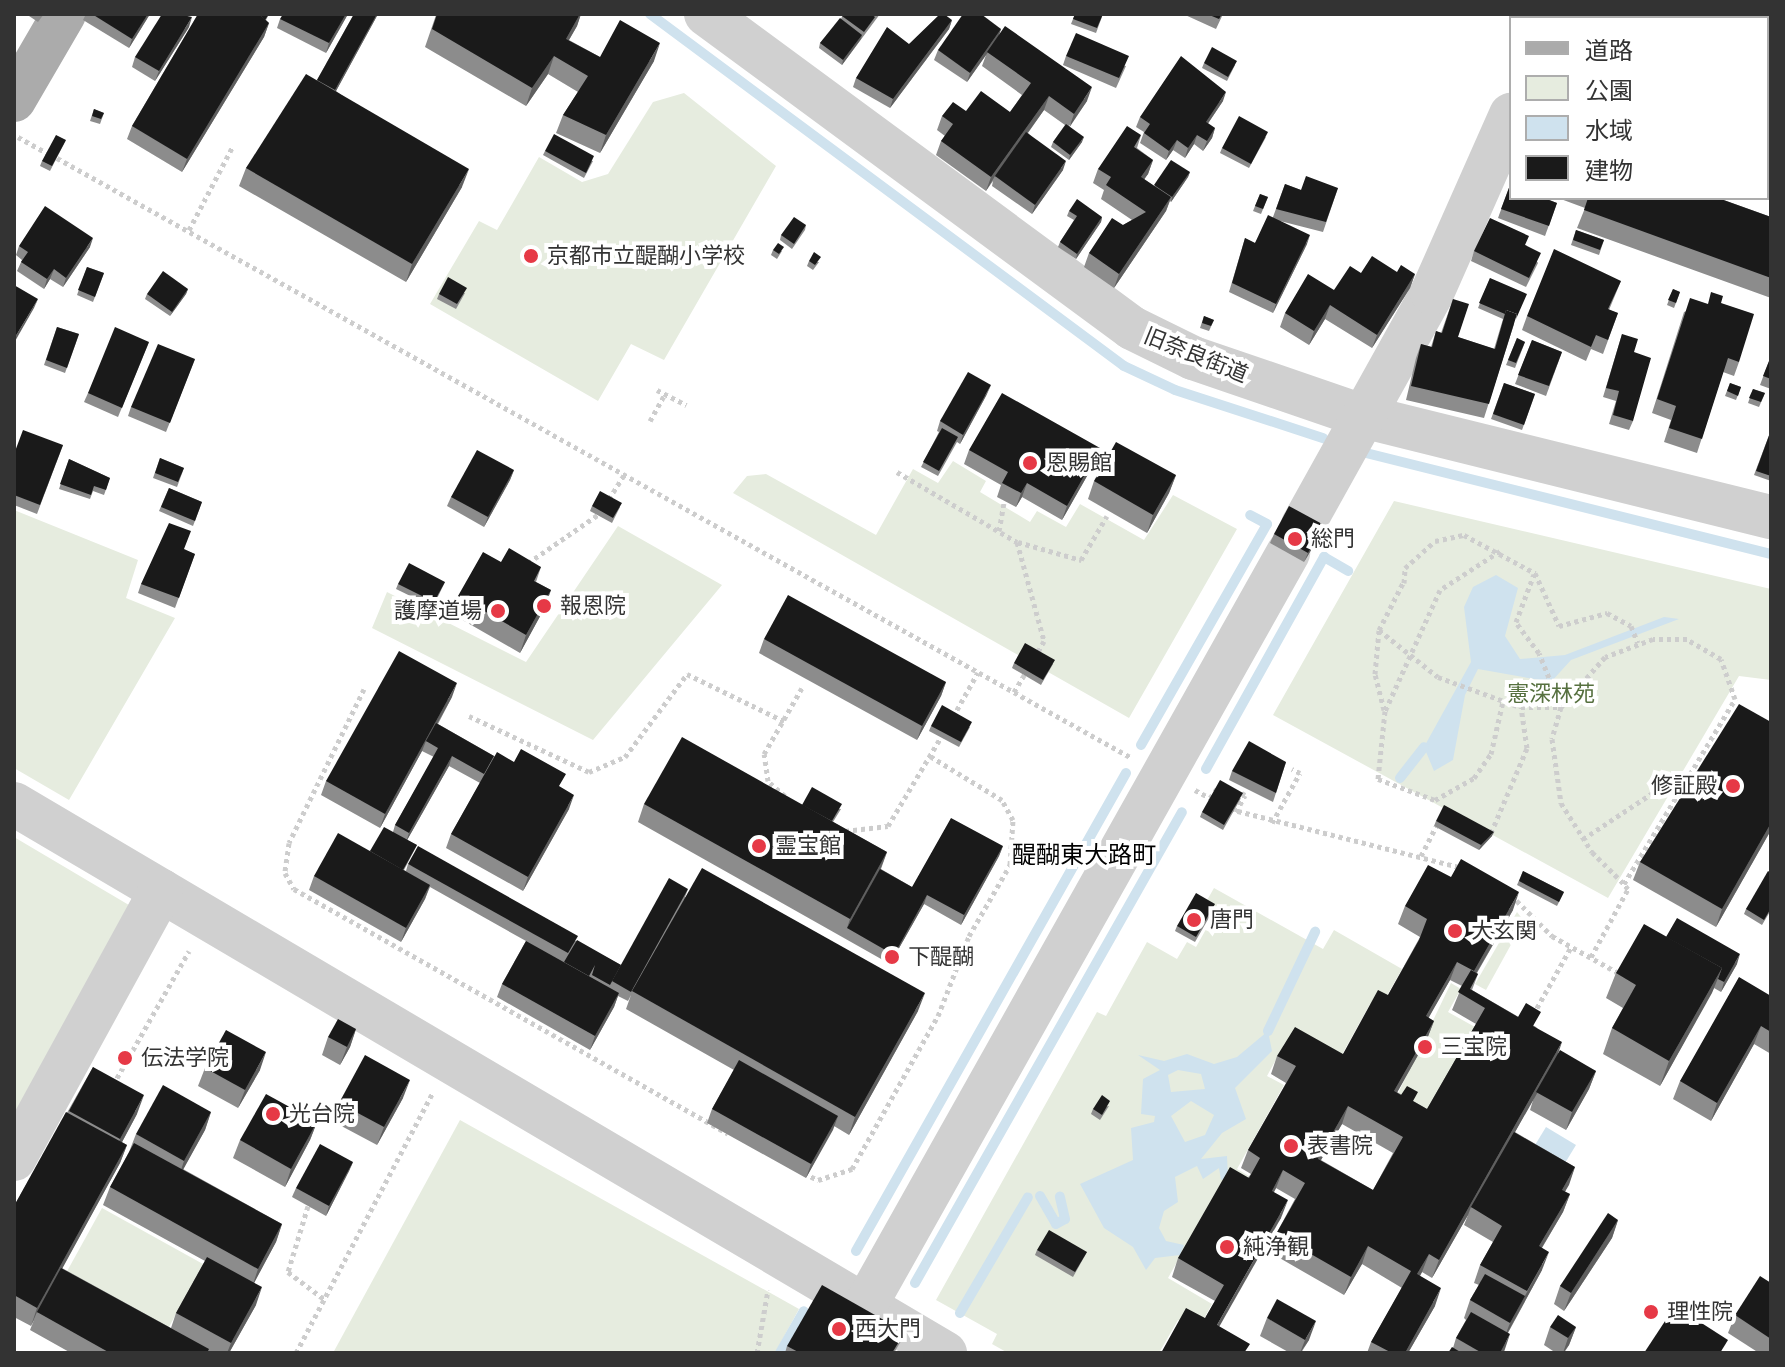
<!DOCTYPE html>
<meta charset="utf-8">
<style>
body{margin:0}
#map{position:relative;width:1785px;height:1367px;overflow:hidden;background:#fff;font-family:"DM Sans","Noto Sans JP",sans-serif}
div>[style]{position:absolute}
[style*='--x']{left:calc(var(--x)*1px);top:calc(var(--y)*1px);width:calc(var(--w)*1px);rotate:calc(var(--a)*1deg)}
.green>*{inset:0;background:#e6ecdf}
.water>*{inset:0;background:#cfe2ee}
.stream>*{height:10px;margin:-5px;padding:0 5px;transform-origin:5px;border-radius:5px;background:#cfe2ee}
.path>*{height:5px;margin-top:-2.5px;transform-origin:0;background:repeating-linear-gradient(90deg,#cdcdcd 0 4px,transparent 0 8px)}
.minor>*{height:44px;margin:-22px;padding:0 22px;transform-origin:22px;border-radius:22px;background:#d0d0d0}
.major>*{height:44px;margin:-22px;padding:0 22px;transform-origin:22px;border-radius:22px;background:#ababab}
.wall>*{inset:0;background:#8c8c8c}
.shaded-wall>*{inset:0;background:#5f5f5f}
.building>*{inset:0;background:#1a1a1a}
.dots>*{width:22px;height:22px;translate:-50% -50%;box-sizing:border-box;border:4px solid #fff;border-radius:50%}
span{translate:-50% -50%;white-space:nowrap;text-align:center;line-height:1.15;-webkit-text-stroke:8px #fff;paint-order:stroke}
.poi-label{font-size:22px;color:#333}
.left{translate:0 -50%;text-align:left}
.right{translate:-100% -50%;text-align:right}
.street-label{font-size:22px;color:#333}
.park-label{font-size:22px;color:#56703f}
.neighbourhood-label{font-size:24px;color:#000}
.frame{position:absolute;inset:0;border:16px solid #333;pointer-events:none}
.legend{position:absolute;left:1509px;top:16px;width:260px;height:184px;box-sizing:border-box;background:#fff;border:2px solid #adadad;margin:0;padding:10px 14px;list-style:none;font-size:24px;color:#333}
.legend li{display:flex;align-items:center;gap:16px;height:40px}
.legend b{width:40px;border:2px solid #adadad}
</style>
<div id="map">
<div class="green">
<i style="clip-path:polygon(684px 93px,776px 166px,664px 360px,631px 344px,598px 401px,430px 304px,479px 221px,497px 230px,539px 157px,582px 182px,608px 174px,653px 102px)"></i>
<i style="clip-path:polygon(953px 461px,986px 481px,980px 492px,1030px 522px,1037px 511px,1066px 527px,1080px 504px,1144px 540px,1173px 495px,1237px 529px,1129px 718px,733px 493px,747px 476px,766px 474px,876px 535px,913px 469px,938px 483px)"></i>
<i style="clip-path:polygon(1394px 501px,1771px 589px,1771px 680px,1739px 676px,1608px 898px,1273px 715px)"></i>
<i style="clip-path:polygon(14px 510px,138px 560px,126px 598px,175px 618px,69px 800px,14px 768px)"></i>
<i style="clip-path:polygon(618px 526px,722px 585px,593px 740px,372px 628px,387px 592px,526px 662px)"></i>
<i style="clip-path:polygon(14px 837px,139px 911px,14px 1142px)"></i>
<i style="clip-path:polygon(1214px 888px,1323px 949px,1334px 930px,1402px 969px,1380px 1008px,1370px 1004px,1334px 1069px,1285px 1043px,1267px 1076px,1284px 1085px,1237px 1169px,1249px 1176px,1240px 1192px,1222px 1182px,1168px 1278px,1212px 1304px,1197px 1331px,1178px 1320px,1159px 1353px,1008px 1353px,992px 1344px,997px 1334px,936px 1300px,1097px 1012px,1106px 1016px,1147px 942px,1177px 959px,1187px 942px,1196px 947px,1218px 908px,1206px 902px)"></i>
<i style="clip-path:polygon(1517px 912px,1524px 921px,1486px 990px,1475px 984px)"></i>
<i style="clip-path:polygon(1451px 983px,1461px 989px,1448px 1012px,1475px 1027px,1420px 1124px,1391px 1108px)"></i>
<i style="clip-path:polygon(460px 1120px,799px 1309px,775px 1353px,333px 1353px)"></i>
<i style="clip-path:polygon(102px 1208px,203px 1264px,162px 1340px,60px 1284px)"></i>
</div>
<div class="water">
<i style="clip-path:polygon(1496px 575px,1518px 588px,1505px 636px,1520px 659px,1565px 655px,1664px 617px,1679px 619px,1571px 660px,1551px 682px,1478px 669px,1465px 695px,1453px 760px,1434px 771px,1424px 747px,1471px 662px,1464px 607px,1473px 587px)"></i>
<i style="clip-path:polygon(evenodd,1268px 1031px,1272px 1051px,1235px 1088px,1246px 1119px,1222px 1133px,1201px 1159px,1227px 1156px,1228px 1178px,1221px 1180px,1219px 1168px,1203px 1179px,1197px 1166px,1175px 1177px,1178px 1202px,1164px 1211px,1159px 1228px,1166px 1241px,1184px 1245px,1180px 1255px,1155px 1258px,1146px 1270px,1133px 1247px,1104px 1228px,1080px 1184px,1133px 1160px,1131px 1128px,1154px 1122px,1155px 1116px,1141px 1114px,1143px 1079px,1160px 1070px,1138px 1055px,1164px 1061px,1187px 1054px,1214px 1064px,1237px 1057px,1268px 1031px,1178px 1070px,1201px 1074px,1205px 1089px,1171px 1092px,1168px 1075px,1178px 1070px,1268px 1031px,1191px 1101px,1214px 1115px,1205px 1135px,1185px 1142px,1171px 1116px,1191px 1101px)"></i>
<i style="clip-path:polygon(1546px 1127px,1576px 1145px,1562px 1168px,1532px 1150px)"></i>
</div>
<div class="stream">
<i style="--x:650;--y:14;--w:590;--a:36.6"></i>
<i style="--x:1124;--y:366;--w:56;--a:25.2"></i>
<i style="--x:1175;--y:390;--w:156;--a:18"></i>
<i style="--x:1358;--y:451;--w:426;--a:14"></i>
<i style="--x:1141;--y:745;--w:254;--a:-60.3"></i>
<i style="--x:1267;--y:524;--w:19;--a:-152"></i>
<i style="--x:1206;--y:769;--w:243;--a:-60.9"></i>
<i style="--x:1324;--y:557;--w:28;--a:30"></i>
<i style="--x:1400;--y:778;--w:39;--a:-52"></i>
<i style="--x:1268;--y:1031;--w:110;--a:-64.6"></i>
<i style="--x:1040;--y:1196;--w:32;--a:60"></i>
<i style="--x:1056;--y:1224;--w:10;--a:-29"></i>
<i style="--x:1065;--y:1219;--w:23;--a:-103"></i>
<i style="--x:856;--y:1251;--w:549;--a:-60.54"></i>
<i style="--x:915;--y:1283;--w:541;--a:-60.45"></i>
<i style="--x:960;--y:1313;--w:134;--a:-59.6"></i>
<i style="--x:780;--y:1353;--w:48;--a:-60.3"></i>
</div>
<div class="path">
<i style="--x:18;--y:137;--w:33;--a:29"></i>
<i style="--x:57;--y:158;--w:1231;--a:29.17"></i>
<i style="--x:189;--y:230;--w:95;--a:-62.4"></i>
<i style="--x:657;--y:390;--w:33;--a:27"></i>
<i style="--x:650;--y:421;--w:31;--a:-61"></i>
<i style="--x:897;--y:472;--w:139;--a:30.3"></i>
<i style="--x:1017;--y:542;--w:103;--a:74.7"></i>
<i style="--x:1044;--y:641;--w:18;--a:119"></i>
<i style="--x:609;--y:499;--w:31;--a:-58"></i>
<i style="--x:999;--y:531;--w:28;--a:-80"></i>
<i style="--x:1018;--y:542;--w:66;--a:15.9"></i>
<i style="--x:1081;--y:560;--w:51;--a:-59.4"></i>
<i style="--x:1500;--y:551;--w:72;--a:147"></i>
<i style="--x:1440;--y:590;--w:133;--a:114.4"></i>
<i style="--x:1385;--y:711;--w:68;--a:95.9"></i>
<i style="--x:1378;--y:779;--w:61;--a:20.2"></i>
<i style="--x:1435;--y:800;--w:45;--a:-29.4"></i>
<i style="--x:1474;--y:778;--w:29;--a:-55"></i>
<i style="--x:1491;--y:754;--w:54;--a:-77.2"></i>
<i style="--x:528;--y:563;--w:90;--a:-34.6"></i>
<i style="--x:1404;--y:583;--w:15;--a:-86"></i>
<i style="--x:1405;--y:568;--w:40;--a:-42"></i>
<i style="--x:1435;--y:541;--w:30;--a:-12"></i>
<i style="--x:1464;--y:535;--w:81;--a:28.2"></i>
<i style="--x:1535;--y:573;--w:58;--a:65.6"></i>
<i style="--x:1559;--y:626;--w:50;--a:-15.2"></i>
<i style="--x:1607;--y:613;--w:27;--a:28"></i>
<i style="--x:1631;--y:626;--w:18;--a:68"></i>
<i style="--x:1379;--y:630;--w:55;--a:-63"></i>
<i style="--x:364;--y:689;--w:171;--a:116"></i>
<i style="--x:289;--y:843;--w:30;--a:98"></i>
<i style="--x:285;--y:873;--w:18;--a:61"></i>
<i style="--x:294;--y:889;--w:498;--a:29.4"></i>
<i style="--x:1014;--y:692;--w:23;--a:-59"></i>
<i style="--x:1384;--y:710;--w:37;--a:-104"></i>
<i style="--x:1375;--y:674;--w:44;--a:-84.8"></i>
<i style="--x:1379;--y:630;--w:75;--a:38.5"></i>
<i style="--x:1438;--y:677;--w:87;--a:20.1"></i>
<i style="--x:469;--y:716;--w:132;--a:25"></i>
<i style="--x:589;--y:772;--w:39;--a:-23"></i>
<i style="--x:625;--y:757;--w:104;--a:-53.2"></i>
<i style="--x:687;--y:674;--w:108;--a:25.9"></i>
<i style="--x:953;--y:717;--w:51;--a:-60.9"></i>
<i style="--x:1195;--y:790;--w:21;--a:28"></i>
<i style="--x:785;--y:796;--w:23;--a:-139"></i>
<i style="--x:768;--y:781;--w:27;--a:-98"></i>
<i style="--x:764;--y:754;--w:76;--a:-60.1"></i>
<i style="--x:1210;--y:798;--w:20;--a:-53"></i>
<i style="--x:1230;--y:809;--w:241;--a:14.2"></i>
<i style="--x:1236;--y:812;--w:19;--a:-62"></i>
<i style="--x:1245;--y:795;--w:8;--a:-150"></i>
<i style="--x:1272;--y:823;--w:57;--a:-60.8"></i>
<i style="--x:1300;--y:773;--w:9;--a:-153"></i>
<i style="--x:845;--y:831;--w:43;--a:-6.6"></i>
<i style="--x:888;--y:826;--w:109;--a:-59.2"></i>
<i style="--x:1491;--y:833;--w:92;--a:-67"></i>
<i style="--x:1527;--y:748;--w:41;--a:-98.3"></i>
<i style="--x:1521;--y:707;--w:40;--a:0"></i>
<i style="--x:1561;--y:707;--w:58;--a:-112.2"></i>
<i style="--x:1539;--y:653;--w:39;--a:-127"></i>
<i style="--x:1516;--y:622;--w:51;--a:-69.4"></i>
<i style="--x:1583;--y:839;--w:85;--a:-33.5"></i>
<i style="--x:1654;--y:792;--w:29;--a:-12"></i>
<i style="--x:1421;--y:856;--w:33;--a:-63"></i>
<i style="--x:1511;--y:895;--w:58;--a:45"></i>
<i style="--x:1552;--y:936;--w:78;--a:29.2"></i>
<i style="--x:1591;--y:957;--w:77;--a:-61.4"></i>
<i style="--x:1628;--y:889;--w:6;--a:-129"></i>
<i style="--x:1624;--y:884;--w:216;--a:-59"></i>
<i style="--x:1735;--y:699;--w:42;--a:-109.3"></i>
<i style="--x:1721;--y:659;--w:39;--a:-150"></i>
<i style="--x:1687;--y:639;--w:34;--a:180"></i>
<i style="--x:1653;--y:639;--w:51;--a:159.4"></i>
<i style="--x:1605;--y:657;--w:67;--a:131.3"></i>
<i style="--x:1561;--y:707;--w:33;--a:106"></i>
<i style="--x:1552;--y:739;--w:65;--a:82"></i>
<i style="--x:1561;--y:803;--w:58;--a:57.7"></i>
<i style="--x:1592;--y:852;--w:45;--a:45"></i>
<i style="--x:1533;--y:1015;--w:78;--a:-60.8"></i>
<i style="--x:113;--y:1085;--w:154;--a:-60.4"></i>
<i style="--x:804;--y:1173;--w:16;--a:27"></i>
<i style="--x:818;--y:1180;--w:36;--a:-18"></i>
<i style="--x:852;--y:1169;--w:176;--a:-60.7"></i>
<i style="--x:938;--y:1016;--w:86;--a:-68.8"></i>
<i style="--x:969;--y:936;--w:82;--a:-60"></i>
<i style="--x:1010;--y:865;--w:45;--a:-86.2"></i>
<i style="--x:1013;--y:820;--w:23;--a:-119"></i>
<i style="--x:1002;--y:800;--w:84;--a:-148.6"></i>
<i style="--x:308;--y:1206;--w:69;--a:106.9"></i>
<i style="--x:288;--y:1272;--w:45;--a:36.9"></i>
<i style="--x:296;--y:1353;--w:295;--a:-62.3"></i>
<i style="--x:757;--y:1353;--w:64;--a:-80.1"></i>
</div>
<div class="minor">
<i style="--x:706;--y:14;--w:529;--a:36.39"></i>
<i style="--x:1132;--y:328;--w:68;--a:26.2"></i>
<i style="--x:1193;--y:358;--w:179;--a:18.9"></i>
<i style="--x:1362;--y:416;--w:421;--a:13.9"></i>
<i style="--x:1552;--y:18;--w:4;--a:-63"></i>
<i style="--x:1303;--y:525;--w:265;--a:-60.9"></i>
<i style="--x:1432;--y:293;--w:195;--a:-66.1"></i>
<i style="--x:14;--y:804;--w:1081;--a:30.53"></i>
<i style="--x:14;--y:1159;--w:306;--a:-61.3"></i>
<i style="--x:865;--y:1306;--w:864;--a:-60.67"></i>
</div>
<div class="major">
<i style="--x:14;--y:100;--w:99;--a:-59.8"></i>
</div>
<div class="wall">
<i style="clip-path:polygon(26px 14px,44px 14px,38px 22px)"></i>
<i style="clip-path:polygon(86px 14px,150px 14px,129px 48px,83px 20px)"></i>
<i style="clip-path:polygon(198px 14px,269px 14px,266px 20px,269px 23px,264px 37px,182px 172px,127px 139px,132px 126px)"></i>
<i style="clip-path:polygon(348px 14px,326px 53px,277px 28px,280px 19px)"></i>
<i style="clip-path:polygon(354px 14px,378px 14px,336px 91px,462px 187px,406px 282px,239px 186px,246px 168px,317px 80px)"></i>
<i style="clip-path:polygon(434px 14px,581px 14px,577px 26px,569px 40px,600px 57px,654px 61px,600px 153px,556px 133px,563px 115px,578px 92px,548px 74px,526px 106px,425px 47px,436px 15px)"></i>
<i style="clip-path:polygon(843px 14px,880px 14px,842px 65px,819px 48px,820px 43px,841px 19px)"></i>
<i style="clip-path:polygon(1075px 14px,1103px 14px,1096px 33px,1071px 24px)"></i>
<i style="clip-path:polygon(1183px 14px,1223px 14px,1216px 29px)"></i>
<i style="clip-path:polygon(952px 20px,949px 29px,890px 108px,853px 87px,856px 78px,909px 44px)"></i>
<i style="clip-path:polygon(1767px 21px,1771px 24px,1771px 105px,1767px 102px)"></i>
<i style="clip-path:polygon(189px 27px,155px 81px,132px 67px,135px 57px)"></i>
<i style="clip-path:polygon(1001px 29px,999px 35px,1087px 101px,1069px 126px,1082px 142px,1069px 160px,1051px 147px,1053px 142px,1065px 125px,1044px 110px,1028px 133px,1063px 170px,1032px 214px,992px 186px,993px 181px,986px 191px,936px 155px,941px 141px,945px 136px,937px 130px,942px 116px,966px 111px,1010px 112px,1022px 95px,982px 66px,986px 55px,967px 82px,934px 60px,938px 50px)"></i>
<i style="clip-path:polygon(1066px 56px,1126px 66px,1116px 88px,1063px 65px)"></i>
<i style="clip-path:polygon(1204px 63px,1235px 65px,1227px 81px,1202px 68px)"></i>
<i style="clip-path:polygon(1223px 101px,1208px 123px,1215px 128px,1212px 138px,1203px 151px,1194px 144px,1185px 158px,1173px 150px,1166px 160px,1140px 143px,1144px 132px,1136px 127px,1140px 117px)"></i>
<i style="clip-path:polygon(1771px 107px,1771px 167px,1767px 164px,1767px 114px)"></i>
<i style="clip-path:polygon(94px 109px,104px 113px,100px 124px,90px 121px)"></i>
<i style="clip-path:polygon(1141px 135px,1137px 148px,1153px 160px,1148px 174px,1144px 179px,1154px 186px,1190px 172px,1188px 177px,1171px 202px,1170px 201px,1166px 211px,1114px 288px,1084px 267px,1089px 253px,1123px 225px,1132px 220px,1101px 199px,1104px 190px,1093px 183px,1098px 169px)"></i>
<i style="clip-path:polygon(1266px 137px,1249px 168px,1220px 153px,1222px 148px)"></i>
<i style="clip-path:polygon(66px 140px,50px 171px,40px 166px,42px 161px)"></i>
<i style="clip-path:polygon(545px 151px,593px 161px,584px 178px,543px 155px)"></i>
<i style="clip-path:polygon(1285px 184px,1301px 190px,1338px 188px,1323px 232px,1280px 221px,1307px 244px,1273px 313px,1229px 292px,1245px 238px,1255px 243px,1273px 217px)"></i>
<i style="clip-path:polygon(1510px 185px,1557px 203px,1545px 236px,1498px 218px)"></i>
<i style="clip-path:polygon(1260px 194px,1268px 197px,1261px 214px,1253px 211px)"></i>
<i style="clip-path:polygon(1558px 198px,1718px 198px,1771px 217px,1771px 298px,1577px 228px,1585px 208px)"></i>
<i style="clip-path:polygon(1069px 211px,1102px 217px,1101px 222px,1076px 259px,1058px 247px,1060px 242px,1074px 220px,1067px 216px)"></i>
<i style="clip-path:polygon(806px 225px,805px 230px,792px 249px,780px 240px,781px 235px)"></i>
<i style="clip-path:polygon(1576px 230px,1604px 240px,1599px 255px,1571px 245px)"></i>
<i style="clip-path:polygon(1526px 245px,1538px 263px,1526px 287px,1471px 261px,1474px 251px)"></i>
<i style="clip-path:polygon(19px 246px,90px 247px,63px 287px,50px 279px,44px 289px,17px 271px,22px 260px,16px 255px)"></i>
<i style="clip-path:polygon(773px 250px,782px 251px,777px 259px,771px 255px)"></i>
<i style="clip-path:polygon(809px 261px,819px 262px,813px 270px,807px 266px)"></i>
<i style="clip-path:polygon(87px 267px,104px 273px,93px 302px,77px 295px)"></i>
<i style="clip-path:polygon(1397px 272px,1415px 274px,1410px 288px,1372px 348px,1325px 319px,1309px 345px,1280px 327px,1285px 313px,1334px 290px,1361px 273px)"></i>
<i style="clip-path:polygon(1490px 278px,1514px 324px,1484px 418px,1406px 400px,1416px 358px,1421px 344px,1431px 347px,1436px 331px,1441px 333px,1453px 299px,1458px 337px,1494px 349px,1503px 319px,1478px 308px)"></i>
<i style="clip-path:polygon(1621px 281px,1609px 310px,1618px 313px,1603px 354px,1591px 349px,1586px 361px,1522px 330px,1527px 316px)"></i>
<i style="clip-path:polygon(188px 289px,186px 294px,170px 316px,145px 299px,147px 294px)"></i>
<i style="clip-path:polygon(1673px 289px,1680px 292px,1674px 308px,1667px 305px)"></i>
<i style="clip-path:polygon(465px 293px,456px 309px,437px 299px,439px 294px)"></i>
<i style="clip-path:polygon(1721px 303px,1739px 362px,1734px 376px,1723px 372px,1697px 453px,1664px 442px,1671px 420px,1652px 413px,1684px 312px,1707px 304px)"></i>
<i style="clip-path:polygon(1204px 316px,1214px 320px,1209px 331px,1200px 328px)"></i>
<i style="clip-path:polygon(57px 327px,79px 334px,65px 373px,44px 365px)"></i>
<i style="clip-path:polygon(1622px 334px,1634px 352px,1633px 421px,1629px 430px,1609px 424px,1616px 401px,1603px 397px)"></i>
<i style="clip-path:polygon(1517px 338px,1525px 342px,1515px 368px,1506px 365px)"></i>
<i style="clip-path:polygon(1532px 340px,1562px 352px,1546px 396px,1515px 384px)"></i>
<i style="clip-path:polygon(149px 342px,118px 417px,84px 402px,88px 393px)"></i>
<i style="clip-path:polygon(1771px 356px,1771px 389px,1760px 385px)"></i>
<i style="clip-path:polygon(195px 359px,166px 432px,128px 416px,131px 407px)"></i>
<i style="clip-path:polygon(1504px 383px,1535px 394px,1522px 430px,1491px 419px)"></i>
<i style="clip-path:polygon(1730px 383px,1741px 387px,1736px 400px,1725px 396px)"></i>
<i style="clip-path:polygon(1753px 389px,1765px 393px,1759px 407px,1748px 403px)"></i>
<i style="clip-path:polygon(987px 394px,960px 444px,957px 442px,938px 476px,921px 467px,939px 432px,937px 431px,940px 421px)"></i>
<i style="clip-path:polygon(1771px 430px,1771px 481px,1754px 475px)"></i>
<i style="clip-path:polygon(63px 445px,37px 514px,14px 505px,14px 454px)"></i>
<i style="clip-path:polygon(1100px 448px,1095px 462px,1062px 520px,1022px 497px,1016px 507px,997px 497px,1001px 485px,964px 464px,969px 450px)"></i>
<i style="clip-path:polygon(160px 458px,184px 468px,177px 487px,153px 478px)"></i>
<i style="clip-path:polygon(69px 459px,110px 478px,104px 495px,93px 491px,90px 499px,59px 489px)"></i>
<i style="clip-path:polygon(514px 470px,510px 480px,484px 527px,447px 506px,451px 497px)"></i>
<i style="clip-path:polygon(1176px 475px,1169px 493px,1147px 533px,1088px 499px,1094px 481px)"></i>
<i style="clip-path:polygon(169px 488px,202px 502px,193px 526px,159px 511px)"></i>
<i style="clip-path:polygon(592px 506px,620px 507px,612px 523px,590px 511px)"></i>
<i style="clip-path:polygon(1274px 534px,1320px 535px,1304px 562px,1270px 543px)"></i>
<i style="clip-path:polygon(184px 550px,195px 554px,175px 608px,138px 593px,141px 584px)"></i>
<i style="clip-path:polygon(501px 562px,541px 567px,536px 582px,551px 590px,544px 609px,520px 653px,452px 614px,458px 596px)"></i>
<i style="clip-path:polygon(445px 582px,433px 607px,396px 589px,398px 584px)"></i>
<i style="clip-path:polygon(764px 639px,946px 682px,941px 696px,917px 740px,759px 653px)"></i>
<i style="clip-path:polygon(1014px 663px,1053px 664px,1041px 685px,1012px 668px)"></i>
<i style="clip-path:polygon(452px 697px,438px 724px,494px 756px,561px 788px,569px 809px,523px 891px,446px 848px,451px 834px,480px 783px,449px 766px,407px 840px,417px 845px,404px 870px,406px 871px,408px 864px,576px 941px,621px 965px,688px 889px,685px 897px,918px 1011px,849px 1135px,834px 1126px,806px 1178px,707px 1123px,712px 1109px,734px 1070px,626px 1009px,631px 995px,628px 1001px,618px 996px,614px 1007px,590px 1050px,497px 997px,502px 984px,526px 941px,430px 887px,425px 899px,401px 942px,309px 890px,314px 876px,370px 851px,393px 832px,395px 825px,434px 757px,422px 751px,380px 828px,321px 795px,326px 781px)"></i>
<i style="clip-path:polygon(1771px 722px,1771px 830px,1716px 927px,1633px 880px,1640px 862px)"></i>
<i style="clip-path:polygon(931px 726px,970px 727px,959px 747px,929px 731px)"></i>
<i style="clip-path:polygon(1286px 762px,1273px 802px,1229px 780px,1232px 771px)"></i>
<i style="clip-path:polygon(1241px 798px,1223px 830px,1200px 817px,1202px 812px)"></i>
<i style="clip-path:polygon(644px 804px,802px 805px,841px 809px,833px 822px,887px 852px,881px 869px,912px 887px,1003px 846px,999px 856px,961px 925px,924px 904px,890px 964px,638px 822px)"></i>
<i style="clip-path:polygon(1436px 821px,1492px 836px,1479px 850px,1434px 826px)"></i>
<i style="clip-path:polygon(1523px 871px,1564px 892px,1557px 906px,1517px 885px)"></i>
<i style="clip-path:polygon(1771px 873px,1771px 910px,1762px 925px,1744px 914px,1746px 909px)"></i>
<i style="clip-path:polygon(evenodd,1405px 906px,1513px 910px,1477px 973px,1478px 974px,1472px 990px,1536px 1027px,1558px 1053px,1596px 1071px,1589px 1089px,1566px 1130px,1530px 1110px,1534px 1097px,1515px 1132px,1575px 1167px,1565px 1192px,1570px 1194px,1563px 1212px,1542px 1248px,1542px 1270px,1508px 1333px,1503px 1353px,1448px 1353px,1453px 1348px,1456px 1338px,1466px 1320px,1464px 1318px,1470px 1300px,1479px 1285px,1474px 1283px,1480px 1265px,1493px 1242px,1464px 1225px,1468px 1215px,1432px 1278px,1422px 1272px,1420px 1276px,1435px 1306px,1408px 1353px,1367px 1353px,1371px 1342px,1402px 1288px,1362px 1264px,1344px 1295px,1269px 1252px,1276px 1234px,1295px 1199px,1276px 1188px,1274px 1192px,1281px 1218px,1205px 1318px,1215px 1301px,1172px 1277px,1178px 1258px,1251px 1174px,1241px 1168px,1248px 1150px,1286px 1083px,1271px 1074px,1277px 1056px,1343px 1054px,1388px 995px,1420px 937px,1398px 924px,1405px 906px,1450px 980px,1462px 986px,1452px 1010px,1476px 1024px,1427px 1109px,1397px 1092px,1427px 1039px,1434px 1021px,1428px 1018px,1450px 980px,1405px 906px,1342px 1124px,1393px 1153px,1373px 1190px,1321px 1160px,1342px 1124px)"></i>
<i style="clip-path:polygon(1214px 909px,1195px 942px,1175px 931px,1177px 926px)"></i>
<i style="clip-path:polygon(1666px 937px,1737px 964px,1721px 992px,1714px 988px,1660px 1086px,1603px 1054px,1612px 1028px,1623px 1008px,1606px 998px,1616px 973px)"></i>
<i style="clip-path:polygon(1771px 996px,1771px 1054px,1754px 1044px,1711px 1121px,1673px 1099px,1680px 1081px)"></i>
<i style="clip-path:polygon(356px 1029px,350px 1047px,340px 1065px,322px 1055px,328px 1037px)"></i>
<i style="clip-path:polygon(93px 1067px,137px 1114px,122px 1142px,127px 1145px,120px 1163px,62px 1268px,171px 1328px,176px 1313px,205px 1261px,103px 1205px,110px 1187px,129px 1152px,136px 1134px,211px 1112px,205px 1130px,183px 1169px,282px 1224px,276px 1242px,254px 1282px,256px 1305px,229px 1353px,208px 1352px,208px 1353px,71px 1353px,30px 1330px,34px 1320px,31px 1326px,14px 1317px,14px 1206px)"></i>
<i style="clip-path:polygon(205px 1068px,260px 1070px,238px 1108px,198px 1086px)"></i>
<i style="clip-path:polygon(403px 1098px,377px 1145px,332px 1121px,339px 1103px)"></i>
<i style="clip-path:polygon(1109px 1106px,1100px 1120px,1091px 1114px,1093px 1109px)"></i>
<i style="clip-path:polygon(317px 1122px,310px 1140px,285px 1187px,233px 1158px,240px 1140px)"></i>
<i style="clip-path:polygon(353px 1162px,349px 1171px,326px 1216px,292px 1197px,296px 1188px)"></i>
<i style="clip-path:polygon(1618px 1220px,1612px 1238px,1564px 1311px,1554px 1304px,1560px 1286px)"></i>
<i style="clip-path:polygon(1037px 1250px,1087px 1252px,1073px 1277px,1035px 1255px)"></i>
<i style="clip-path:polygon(1771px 1283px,1771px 1353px,1759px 1353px,1728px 1333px,1735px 1315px)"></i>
<i style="clip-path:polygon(1267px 1318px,1309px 1340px,1301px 1353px,1290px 1353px,1260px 1336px)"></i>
<i style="clip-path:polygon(1550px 1327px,1576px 1327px,1569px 1345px,1564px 1353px,1556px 1353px,1544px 1345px)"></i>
<i style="clip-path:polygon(901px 1341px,894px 1353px,785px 1353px,787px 1346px)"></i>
</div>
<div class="shaded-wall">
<i style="clip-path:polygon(148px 14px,150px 14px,129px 48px,132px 39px)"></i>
<i style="clip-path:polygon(346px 14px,348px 14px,326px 53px,329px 43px)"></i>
<i style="clip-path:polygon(377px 14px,378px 14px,330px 102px,334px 92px)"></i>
<i style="clip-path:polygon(580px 14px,581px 14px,577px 26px,559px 57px,566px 39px)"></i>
<i style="clip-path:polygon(192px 17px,189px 27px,155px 81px,159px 71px)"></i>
<i style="clip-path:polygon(952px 20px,949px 29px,890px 108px,893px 99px)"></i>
<i style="clip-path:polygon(269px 23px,264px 37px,182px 172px,187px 159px)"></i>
<i style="clip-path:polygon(1001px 29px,998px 38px,967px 82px,970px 73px)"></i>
<i style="clip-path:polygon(862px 35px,861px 39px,842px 65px,843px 60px)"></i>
<i style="clip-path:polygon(660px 43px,654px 61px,600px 153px,606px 135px)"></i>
<i style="clip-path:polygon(554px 56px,548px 74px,526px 106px,532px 88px)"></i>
<i style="clip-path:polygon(1092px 87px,1087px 101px,1069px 128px,1074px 114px)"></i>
<i style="clip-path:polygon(1226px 92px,1223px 101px,1203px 131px,1206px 122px)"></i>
<i style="clip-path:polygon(1049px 96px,1044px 110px,996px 177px,995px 176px,986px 191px,991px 177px)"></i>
<i style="clip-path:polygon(1215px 128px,1212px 138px,1203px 151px,1207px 141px)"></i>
<i style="clip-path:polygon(1197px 135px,1194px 144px,1185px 158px,1188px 148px)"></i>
<i style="clip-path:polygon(1084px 137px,1082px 142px,1069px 160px,1070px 155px)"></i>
<i style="clip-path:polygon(1177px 140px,1173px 150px,1166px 160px,1169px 151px)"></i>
<i style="clip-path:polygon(1153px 160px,1148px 174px,1136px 191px,1141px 177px)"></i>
<i style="clip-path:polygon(1066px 161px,1063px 170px,1032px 214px,1035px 205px)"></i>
<i style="clip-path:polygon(469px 169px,462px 187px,406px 282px,412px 264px)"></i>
<i style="clip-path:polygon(1190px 172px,1188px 177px,1171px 202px,1172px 197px)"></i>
<i style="clip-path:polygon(1171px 197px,1166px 211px,1114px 288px,1119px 274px)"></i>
<i style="clip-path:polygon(1102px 217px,1101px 222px,1076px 259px,1077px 254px)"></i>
<i style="clip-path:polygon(1310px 235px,1307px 244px,1273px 313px,1276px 304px)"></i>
<i style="clip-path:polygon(93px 238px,90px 247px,63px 287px,66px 278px)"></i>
<i style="clip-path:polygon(54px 269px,50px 279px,44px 289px,47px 279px)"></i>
<i style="clip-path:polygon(1415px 274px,1410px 288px,1372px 348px,1377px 335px)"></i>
<i style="clip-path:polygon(188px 289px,186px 294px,170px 316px,172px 312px)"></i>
<i style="clip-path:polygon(38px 299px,34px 308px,14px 343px,14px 339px)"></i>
<i style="clip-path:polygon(1330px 305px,1325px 319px,1309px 345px,1314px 331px)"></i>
<i style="clip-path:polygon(991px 385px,987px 394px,960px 444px,963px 435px)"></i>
<i style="clip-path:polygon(1100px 448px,1095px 462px,1062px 520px,1067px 506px)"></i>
<i style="clip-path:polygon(514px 470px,510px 480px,484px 527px,488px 517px)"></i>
<i style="clip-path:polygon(1176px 475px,1169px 493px,1147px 533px,1153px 515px)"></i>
<i style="clip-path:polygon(1027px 483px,1022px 497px,1016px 507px,1021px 493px)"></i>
<i style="clip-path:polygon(1324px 525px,1320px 535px,1304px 562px,1308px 553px)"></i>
<i style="clip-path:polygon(551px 590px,544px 609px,520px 653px,526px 635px)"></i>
<i style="clip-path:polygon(946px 682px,941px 696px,917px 740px,922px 726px)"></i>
<i style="clip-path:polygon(457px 683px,452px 697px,427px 742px,426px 741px,422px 751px,380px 828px,385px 814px)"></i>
<i style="clip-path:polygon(452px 756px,449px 766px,406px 842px,409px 833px)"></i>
<i style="clip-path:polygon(574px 795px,569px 809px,523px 891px,528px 877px)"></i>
<i style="clip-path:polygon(1771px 823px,1771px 830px,1716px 927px,1722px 909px)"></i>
<i style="clip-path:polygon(1494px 832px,1492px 836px,1479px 850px,1481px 845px)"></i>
<i style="clip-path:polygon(1003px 846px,999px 856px,961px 925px,964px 915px)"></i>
<i style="clip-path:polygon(887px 852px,880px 870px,847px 928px,850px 919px)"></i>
<i style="clip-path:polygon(430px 885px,425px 899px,401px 942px,406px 928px)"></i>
<i style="clip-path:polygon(1519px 892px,1513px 910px,1467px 989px,1474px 971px)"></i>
<i style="clip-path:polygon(927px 895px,924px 904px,890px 964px,894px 955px)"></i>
<i style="clip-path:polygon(1740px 954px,1737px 964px,1721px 992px,1724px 982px)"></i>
<i style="clip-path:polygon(1457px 962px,1450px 980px,1419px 1035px,1426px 1016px)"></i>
<i style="clip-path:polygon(1722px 968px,1712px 993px,1660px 1086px,1669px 1061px)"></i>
<i style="clip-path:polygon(619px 993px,614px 1007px,590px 1050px,595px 1036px)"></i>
<i style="clip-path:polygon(925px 993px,918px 1011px,849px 1135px,855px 1117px)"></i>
<i style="clip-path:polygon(1434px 1021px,1427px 1039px,1388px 1109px,1394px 1091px)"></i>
<i style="clip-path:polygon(1761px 1026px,1754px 1044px,1711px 1121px,1717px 1103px)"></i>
<i style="clip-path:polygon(356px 1029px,350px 1047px,340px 1065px,347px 1047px)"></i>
<i style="clip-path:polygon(1562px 1042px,1556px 1060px,1472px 1208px,1471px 1207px,1468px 1215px,1432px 1278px,1439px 1260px)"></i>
<i style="clip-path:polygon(266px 1052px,260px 1070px,238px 1108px,245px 1090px)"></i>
<i style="clip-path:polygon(1596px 1071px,1589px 1089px,1566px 1130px,1572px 1112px)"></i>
<i style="clip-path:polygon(410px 1080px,403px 1098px,377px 1145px,384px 1127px)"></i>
<i style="clip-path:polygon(144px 1095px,137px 1114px,114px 1157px,120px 1139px)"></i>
<i style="clip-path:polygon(1348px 1106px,1342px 1124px,1311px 1177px,1318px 1159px)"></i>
<i style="clip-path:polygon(211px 1112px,205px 1130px,178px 1179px,184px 1161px)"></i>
<i style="clip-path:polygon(838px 1116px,833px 1130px,806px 1178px,811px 1164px)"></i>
<i style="clip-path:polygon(317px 1122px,310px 1140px,285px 1187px,291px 1169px)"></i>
<i style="clip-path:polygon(127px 1145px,120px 1163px,38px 1313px,37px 1312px,31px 1326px,37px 1308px)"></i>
<i style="clip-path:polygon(353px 1162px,349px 1171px,326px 1216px,329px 1206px)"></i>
<i style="clip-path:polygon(1575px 1167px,1569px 1185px,1555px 1208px,1562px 1190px)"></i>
<i style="clip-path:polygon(1283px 1170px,1276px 1188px,1265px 1209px,1272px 1191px)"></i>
<i style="clip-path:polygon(1570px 1194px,1563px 1212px,1532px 1264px,1539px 1246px)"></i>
<i style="clip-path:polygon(1288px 1200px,1281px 1218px,1210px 1343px,1217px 1325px)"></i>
<i style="clip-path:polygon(1618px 1220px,1612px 1238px,1564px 1311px,1571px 1293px)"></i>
<i style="clip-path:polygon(282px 1224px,276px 1242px,252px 1287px,258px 1269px)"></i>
<i style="clip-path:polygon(1368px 1246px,1362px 1264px,1344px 1295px,1351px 1277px)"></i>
<i style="clip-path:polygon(1549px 1252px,1542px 1270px,1503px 1341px,1510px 1323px)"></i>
<i style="clip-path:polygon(1429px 1254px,1422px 1272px,1411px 1292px,1417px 1274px)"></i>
<i style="clip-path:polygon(262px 1287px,256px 1305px,229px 1353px,227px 1353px,231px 1343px)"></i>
<i style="clip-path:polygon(1441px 1288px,1435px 1306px,1408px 1353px,1405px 1353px)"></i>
<i style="clip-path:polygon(1316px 1321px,1309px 1340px,1300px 1353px,1305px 1340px)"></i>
<i style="clip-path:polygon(1576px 1327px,1569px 1345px,1563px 1353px,1568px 1338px)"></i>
<i style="clip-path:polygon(1510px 1334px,1504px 1352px,1500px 1353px)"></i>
</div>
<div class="building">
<i style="clip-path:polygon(92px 14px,148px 14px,132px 39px)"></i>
<i style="clip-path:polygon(162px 14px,178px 14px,192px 17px,159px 71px,135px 57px)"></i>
<i style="clip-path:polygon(198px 14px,259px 14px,269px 23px,187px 159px,132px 126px)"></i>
<i style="clip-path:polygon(259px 14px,269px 14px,265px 20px)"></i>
<i style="clip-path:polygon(283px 14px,346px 14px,329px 43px,280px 19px)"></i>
<i style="clip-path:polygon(354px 14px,377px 14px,335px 90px,317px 80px)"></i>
<i style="clip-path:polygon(437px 14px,580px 14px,566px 39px,600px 57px,620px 20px,660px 43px,606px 135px,563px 115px,588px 76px,554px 56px,532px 88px,432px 29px)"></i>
<i style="clip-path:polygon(843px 14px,871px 14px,875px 17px,864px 32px,842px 16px)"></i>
<i style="clip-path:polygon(940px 14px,944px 14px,952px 20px,893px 99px,856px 78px,887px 27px,909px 44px)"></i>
<i style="clip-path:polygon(963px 14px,981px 14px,1001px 29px,970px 73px,938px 50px)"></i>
<i style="clip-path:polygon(1075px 14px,1103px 14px,1097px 28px,1073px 19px)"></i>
<i style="clip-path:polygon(1207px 14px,1222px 14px,1219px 19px)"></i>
<i style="clip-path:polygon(1578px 14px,1612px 14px,1609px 18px,1575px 18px)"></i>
<i style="clip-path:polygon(1627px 14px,1653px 14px,1658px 18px,1624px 18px)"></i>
<i style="clip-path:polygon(1721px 14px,1755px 14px,1762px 18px,1719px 18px)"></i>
<i style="clip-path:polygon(840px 18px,862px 35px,843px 60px,820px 43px)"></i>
<i style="clip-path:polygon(1767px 21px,1771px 24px,1771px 83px,1767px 80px)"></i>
<i style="clip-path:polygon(1005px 26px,1092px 87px,1074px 114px,1049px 96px,991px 177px,941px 141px,953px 124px,942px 116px,953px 102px,966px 111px,981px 91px,1010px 112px,1031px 83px,987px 52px)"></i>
<i style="clip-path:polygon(1076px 33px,1129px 56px,1119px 78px,1066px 56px)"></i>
<i style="clip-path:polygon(1212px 47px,1237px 61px,1228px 77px,1204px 63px)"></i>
<i style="clip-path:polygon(1181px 56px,1226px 92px,1206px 122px,1215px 128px,1207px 141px,1197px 135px,1188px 148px,1177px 140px,1169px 151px,1144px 133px,1150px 124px,1140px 117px)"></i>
<i style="clip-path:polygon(306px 74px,469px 169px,412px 264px,246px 168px)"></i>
<i style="clip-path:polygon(1771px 107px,1771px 145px,1767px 142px,1767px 114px)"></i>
<i style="clip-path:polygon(94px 109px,104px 113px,101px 119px,92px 116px)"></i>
<i style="clip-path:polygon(1239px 116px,1268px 132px,1251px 164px,1222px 148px)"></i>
<i style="clip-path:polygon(1066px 124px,1084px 137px,1070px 155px,1053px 142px)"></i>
<i style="clip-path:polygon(1127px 126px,1141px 135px,1134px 147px,1153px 160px,1141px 177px,1171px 197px,1119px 274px,1089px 253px,1112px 218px,1123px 225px,1146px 212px,1106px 185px,1111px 177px,1098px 169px)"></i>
<i style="clip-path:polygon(1026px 132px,1066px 161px,1035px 205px,995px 176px)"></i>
<i style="clip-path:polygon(554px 134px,594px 156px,586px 173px,545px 151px)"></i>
<i style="clip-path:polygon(56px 135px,66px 140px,52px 166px,42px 161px)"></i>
<i style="clip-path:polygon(1171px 160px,1190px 172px,1172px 197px,1154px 185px)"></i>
<i style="clip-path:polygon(1306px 176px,1338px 188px,1326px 222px,1276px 209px,1285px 184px,1301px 190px)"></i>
<i style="clip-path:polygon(1510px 185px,1511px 186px,1511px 198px,1544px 198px,1557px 203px,1549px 226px,1501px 209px)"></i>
<i style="clip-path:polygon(1260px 194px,1268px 197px,1263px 209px,1255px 206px)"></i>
<i style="clip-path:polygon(1588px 198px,1718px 198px,1771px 217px,1771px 278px,1584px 210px)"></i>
<i style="clip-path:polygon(1077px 199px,1102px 217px,1077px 254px,1060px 242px,1077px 216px,1069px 211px)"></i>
<i style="clip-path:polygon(45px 206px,93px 238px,66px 278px,54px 269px,47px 279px,21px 262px,28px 252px,19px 246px)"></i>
<i style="clip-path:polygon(1268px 215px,1310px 235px,1276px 304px,1232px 283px,1245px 238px,1255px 243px)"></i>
<i style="clip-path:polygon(794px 217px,806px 225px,794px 244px,781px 235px)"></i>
<i style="clip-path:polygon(1490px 218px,1529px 236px,1525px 245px,1541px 253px,1529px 278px,1474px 251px)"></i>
<i style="clip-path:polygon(1576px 230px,1604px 240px,1600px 250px,1573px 240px)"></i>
<i style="clip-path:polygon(778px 243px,784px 247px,779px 254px,773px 250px)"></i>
<i style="clip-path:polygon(1554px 249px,1621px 281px,1608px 309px,1618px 313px,1608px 340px,1596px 335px,1591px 347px,1527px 316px)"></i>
<i style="clip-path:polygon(814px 252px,821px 257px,815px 265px,809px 261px)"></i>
<i style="clip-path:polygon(1372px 256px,1397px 272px,1401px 265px,1415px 274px,1377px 335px,1330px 305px,1314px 331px,1285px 313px,1308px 274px,1334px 290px,1350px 266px,1361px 273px)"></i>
<i style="clip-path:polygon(87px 267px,104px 273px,95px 297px,78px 290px)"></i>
<i style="clip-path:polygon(163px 271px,188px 289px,172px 312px,147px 294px)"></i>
<i style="clip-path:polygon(448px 277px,467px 288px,457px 304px,439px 294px)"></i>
<i style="clip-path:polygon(1490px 278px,1527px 294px,1516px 319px,1517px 314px,1506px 310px,1505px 314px,1479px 303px)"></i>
<i style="clip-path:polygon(14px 285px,38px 299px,14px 339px)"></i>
<i style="clip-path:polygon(1673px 289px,1680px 292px,1676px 303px,1668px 300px)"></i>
<i style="clip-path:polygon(1711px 292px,1723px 296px,1721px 303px,1754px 314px,1739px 362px,1728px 358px,1702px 439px,1669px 428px,1676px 406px,1657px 399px,1690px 298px,1708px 304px)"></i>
<i style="clip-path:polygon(1453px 299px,1469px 304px,1458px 337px,1495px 349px,1506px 310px,1517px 314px,1489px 404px,1411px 386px,1421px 344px,1432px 347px,1436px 331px,1442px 333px)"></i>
<i style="clip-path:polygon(1204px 316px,1214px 320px,1211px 326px,1202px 323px)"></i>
<i style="clip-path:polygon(57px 327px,79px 334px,67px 368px,46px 360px)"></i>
<i style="clip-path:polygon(115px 327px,149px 342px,122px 408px,88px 393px)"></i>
<i style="clip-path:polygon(1622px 334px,1638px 339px,1634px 352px,1651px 358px,1633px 421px,1613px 415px,1619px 391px,1606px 388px)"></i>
<i style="clip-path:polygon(1517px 338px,1525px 342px,1516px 363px,1508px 360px)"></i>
<i style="clip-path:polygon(1532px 340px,1562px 352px,1549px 386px,1518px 375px)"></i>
<i style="clip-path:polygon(158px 344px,195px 359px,170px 423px,131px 407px)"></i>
<i style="clip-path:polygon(1771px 356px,1771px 379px,1763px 376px)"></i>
<i style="clip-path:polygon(968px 372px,991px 385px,963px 435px,940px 421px)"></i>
<i style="clip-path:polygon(1504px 383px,1535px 394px,1524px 425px,1493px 414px)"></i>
<i style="clip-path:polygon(1730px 383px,1741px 387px,1738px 396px,1727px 391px)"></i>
<i style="clip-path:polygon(1753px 389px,1765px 393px,1761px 402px,1749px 398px)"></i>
<i style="clip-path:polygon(1002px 393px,1100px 448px,1067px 506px,1027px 483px,1021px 493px,1002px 483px,1008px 472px,969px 450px)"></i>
<i style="clip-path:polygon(942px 428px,958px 437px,939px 471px,923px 462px)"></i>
<i style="clip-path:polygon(23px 430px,63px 445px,40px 505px,14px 495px,14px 454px)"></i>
<i style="clip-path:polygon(1771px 430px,1771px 476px,1756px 471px)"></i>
<i style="clip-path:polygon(1116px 442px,1176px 475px,1153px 515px,1094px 481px)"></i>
<i style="clip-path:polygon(477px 450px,514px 470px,488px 517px,451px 497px)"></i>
<i style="clip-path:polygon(160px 458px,184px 468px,178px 482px,155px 473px)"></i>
<i style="clip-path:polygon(69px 459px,110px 478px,106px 490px,94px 486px,91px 495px,60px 484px)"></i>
<i style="clip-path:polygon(169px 488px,202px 502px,195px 521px,161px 507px)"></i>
<i style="clip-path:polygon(600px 491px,622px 503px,613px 518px,592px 506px)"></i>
<i style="clip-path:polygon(1289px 506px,1324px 525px,1308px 553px,1274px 534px)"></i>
<i style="clip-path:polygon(169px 523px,191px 531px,184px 549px,195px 554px,179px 598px,141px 584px)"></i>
<i style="clip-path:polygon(509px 548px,541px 567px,534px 581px,551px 590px,526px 635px,458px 596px,483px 552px,501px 562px)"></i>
<i style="clip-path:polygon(409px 563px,445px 582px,434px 602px,398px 584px)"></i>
<i style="clip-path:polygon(788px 595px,946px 682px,922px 726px,764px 639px)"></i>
<i style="clip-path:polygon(1025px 643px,1055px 660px,1043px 680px,1014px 663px)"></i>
<i style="clip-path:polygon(399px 651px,457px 683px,385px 814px,326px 781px)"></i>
<i style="clip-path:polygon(1739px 704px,1771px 722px,1771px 823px,1722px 909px,1640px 862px)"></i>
<i style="clip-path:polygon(942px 705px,972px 722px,961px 742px,931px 726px)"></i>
<i style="clip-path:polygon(436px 723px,494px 756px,484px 774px,452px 756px,409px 833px,395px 825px,438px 748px,426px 741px)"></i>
<i style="clip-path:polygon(682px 737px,887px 852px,850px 919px,644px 804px)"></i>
<i style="clip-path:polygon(1249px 741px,1286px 762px,1276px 793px,1232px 771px)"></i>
<i style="clip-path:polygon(521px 749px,566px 774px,559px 786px,574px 795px,528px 877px,451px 834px,497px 752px,514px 762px)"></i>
<i style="clip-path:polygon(1220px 780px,1243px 793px,1224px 825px,1202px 812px)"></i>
<i style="clip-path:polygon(812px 787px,842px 804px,832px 821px,802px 805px)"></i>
<i style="clip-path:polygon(1444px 805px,1494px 832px,1481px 845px,1436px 821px)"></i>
<i style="clip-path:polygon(951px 818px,1003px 846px,964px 915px,927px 895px,894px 955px,847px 928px,880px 869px,912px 887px)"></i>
<i style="clip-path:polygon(384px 827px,417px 845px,403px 870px,370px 851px)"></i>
<i style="clip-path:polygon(338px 833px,430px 885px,406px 928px,314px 876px)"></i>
<i style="clip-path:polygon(418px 846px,578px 936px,568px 953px,408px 864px)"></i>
<i style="clip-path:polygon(evenodd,1461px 859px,1519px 892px,1474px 971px,1457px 962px,1426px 1016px,1434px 1021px,1394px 1091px,1401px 1095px,1407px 1086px,1418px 1092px,1413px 1101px,1427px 1109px,1485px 1008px,1458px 992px,1471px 970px,1478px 974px,1470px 989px,1518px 1017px,1526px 1003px,1541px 1012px,1533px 1026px,1562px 1042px,1439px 1260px,1429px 1254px,1417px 1274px,1441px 1288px,1405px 1353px,1392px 1353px,1371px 1342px,1411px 1271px,1368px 1246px,1351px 1277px,1276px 1234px,1305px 1183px,1283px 1170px,1272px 1191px,1288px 1200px,1217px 1325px,1250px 1344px,1244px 1353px,1161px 1353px,1186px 1308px,1205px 1318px,1224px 1285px,1178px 1258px,1230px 1167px,1249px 1178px,1260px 1158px,1248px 1150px,1296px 1066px,1277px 1056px,1295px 1027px,1343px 1054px,1378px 990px,1388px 995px,1419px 940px,1427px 919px,1405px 906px,1428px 865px,1451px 877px,1461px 859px,1348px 1106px,1403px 1137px,1373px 1190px,1318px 1159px,1348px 1106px)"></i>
<i style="clip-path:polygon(702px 868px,925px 993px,855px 1117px,632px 991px)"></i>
<i style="clip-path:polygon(1523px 871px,1564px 892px,1559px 902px,1519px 881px)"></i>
<i style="clip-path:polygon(1768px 871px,1771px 873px,1771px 908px,1764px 920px,1746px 909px)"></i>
<i style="clip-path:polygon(669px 878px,688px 889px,631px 992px,612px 981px)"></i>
<i style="clip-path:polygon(1196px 893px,1215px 904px,1196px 937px,1177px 926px)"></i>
<i style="clip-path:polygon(1677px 918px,1740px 954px,1724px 982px,1718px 979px,1722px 968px,1666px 937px)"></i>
<i style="clip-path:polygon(1644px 924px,1722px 968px,1669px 1061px,1612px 1028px,1636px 985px,1616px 973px)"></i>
<i style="clip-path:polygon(577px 940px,621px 965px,610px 985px,592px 975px,595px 965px,589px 976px,564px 962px)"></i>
<i style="clip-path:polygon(526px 941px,619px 993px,595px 1036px,502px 984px)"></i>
<i style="clip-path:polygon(1739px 977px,1771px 996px,1771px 1032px,1761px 1026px,1717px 1103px,1680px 1081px)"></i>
<i style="clip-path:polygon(338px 1019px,356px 1029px,347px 1047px,328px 1037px)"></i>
<i style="clip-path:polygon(226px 1030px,266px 1052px,245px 1090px,205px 1068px)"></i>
<i style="clip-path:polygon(1560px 1050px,1596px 1071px,1572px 1112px,1536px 1092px)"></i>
<i style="clip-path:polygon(365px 1055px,410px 1080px,384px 1127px,339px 1103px)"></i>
<i style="clip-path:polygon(739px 1060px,838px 1116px,811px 1164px,712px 1109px)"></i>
<i style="clip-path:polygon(93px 1067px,144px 1095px,120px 1139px,69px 1111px)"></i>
<i style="clip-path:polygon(163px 1085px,211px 1112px,184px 1161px,136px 1134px)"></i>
<i style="clip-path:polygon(266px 1094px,317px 1122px,291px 1169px,240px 1140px)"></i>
<i style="clip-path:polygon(1102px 1095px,1110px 1101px,1102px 1115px,1093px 1109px)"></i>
<i style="clip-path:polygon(66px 1112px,127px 1145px,37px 1308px,14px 1295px,14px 1206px)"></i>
<i style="clip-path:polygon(1514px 1132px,1575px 1167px,1562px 1190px,1570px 1194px,1539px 1246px,1549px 1252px,1527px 1291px,1480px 1265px,1502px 1226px,1471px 1207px)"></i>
<i style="clip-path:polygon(134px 1143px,282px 1224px,258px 1269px,110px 1187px)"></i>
<i style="clip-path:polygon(320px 1144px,353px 1162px,329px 1206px,296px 1188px)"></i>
<i style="clip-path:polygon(1608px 1213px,1618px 1220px,1571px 1293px,1560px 1286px)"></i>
<i style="clip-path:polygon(1049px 1230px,1087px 1252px,1075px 1272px,1037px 1250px)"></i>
<i style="clip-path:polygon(207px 1257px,262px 1287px,231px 1343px,176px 1313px)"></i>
<i style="clip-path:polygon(61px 1268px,209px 1349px,207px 1353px,110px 1353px,37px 1312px)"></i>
<i style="clip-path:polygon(1485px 1274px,1525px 1296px,1510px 1323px,1470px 1300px)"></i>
<i style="clip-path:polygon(1760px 1276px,1771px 1283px,1771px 1339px,1735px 1315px)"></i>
<i style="clip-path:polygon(822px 1285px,905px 1332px,892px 1353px,800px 1353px,787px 1346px)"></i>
<i style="clip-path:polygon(1277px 1299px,1316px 1321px,1305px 1340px,1267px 1318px)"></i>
<i style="clip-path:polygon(1675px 1306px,1728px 1340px,1720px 1353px,1644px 1353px)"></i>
<i style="clip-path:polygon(1471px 1312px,1510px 1334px,1500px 1353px,1482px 1353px,1456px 1338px)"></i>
<i style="clip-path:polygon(1558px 1315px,1576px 1327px,1568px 1338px,1550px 1327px)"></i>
<i style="clip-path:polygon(1452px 1347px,1462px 1353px,1448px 1353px)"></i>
</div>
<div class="dots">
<i style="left:531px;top:256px;background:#e63946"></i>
<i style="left:1030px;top:463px;background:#e63946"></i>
<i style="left:1295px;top:539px;background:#e63946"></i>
<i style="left:544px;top:606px;background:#e63946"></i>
<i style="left:498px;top:611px;background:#e63946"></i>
<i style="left:1733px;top:786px;background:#e63946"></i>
<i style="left:759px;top:846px;background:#e63946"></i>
<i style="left:1194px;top:920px;background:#e63946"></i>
<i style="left:1455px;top:931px;background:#e63946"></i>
<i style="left:892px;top:957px;background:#e63946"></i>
<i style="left:1425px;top:1047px;background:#e63946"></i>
<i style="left:125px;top:1058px;background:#e63946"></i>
<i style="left:273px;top:1114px;background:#e63946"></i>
<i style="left:1291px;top:1146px;background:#e63946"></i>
<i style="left:1227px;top:1247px;background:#e63946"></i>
<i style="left:1651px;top:1312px;background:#e63946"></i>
<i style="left:839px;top:1329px;background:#e63946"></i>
</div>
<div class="poi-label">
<span class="left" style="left:547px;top:256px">京都市立醍醐小学校</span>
<span class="left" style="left:1046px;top:463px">恩賜館</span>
<span class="left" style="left:1311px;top:539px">総門</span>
<span class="left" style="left:560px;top:606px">報恩院</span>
<span class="right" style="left:482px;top:611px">護摩道場</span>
<span class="right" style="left:1717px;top:786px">修証殿</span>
<span class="left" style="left:775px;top:846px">霊宝館</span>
<span class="left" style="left:1210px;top:920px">唐門</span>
<span class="left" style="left:1471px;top:931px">大玄関</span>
<span class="left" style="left:908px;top:957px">下醍醐</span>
<span class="left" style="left:1441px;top:1047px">三宝院</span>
<span class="left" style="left:141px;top:1058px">伝法学院</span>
<span class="left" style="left:289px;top:1114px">光台院</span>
<span class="left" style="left:1307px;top:1146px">表書院</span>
<span class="left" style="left:1243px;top:1247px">純浄観</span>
<span class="left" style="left:1667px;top:1312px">理性院</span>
<span class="left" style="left:855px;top:1329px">西大門</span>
</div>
<div class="street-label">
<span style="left:1196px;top:355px;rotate:22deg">旧奈良街道</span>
</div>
<div class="park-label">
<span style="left:1551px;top:694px">憲深林苑</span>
</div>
<div class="neighbourhood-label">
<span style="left:1084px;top:855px">醍醐東大路町</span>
</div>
<div class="frame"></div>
<ul class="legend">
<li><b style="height:10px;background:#ababab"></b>道路</li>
<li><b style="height:22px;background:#e6ecdf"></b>公園</li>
<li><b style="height:22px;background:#cfe2ee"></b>水域</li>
<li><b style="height:22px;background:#1a1a1a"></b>建物</li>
</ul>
</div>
